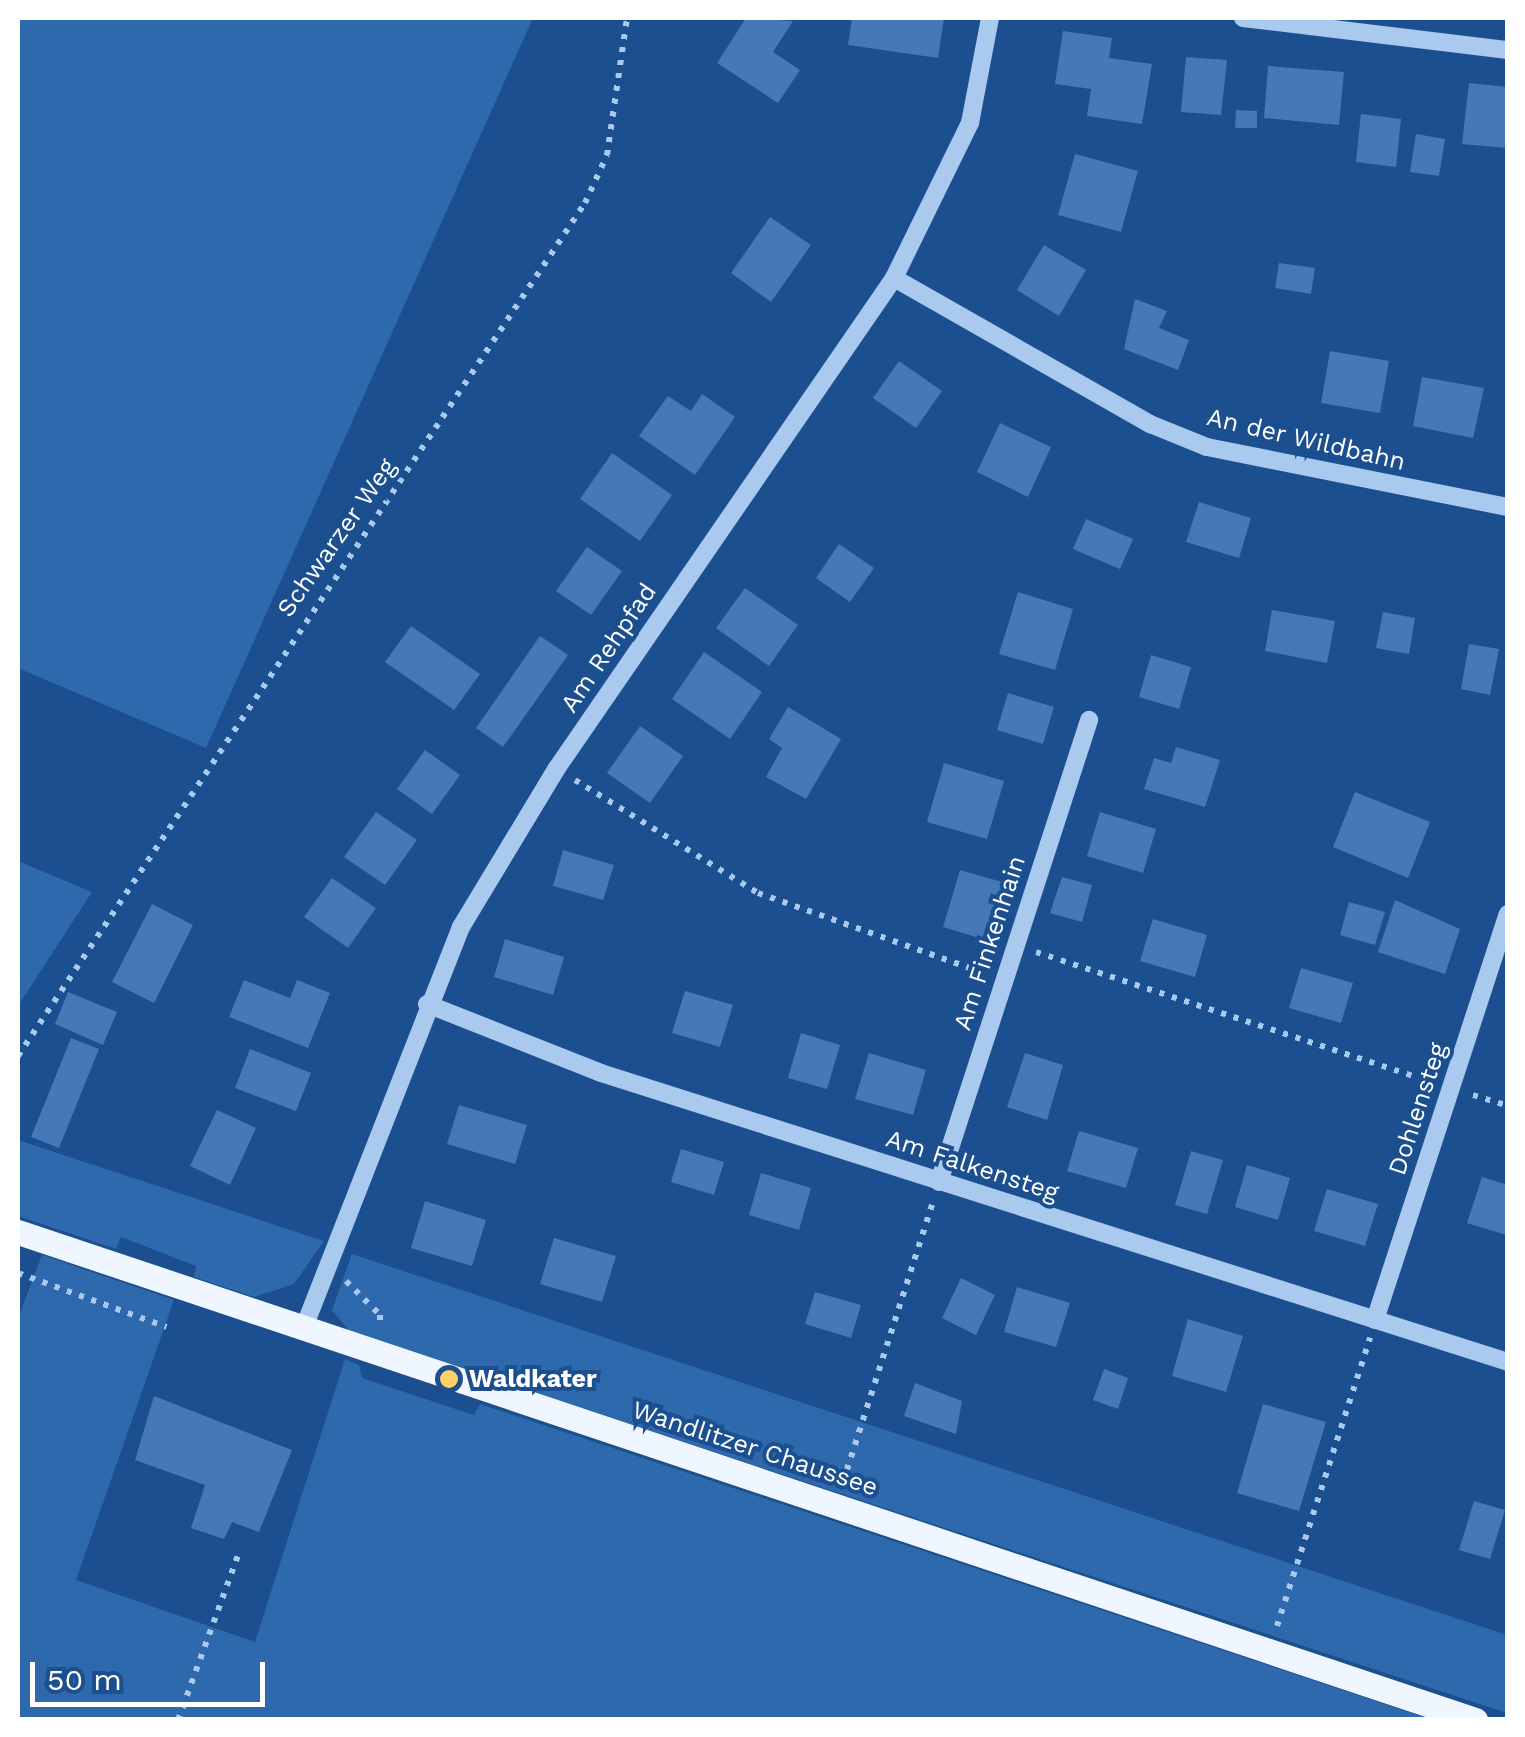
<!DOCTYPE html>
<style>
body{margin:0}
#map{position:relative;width:1525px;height:1737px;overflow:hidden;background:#1b4f8f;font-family:"Work Sans",sans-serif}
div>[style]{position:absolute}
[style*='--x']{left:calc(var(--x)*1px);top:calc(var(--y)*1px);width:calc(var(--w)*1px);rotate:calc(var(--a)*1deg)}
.green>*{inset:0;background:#2e69ad}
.building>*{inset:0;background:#4478b7}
.path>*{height:6px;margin-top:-3px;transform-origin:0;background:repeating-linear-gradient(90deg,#a9c9ee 0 5px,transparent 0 13px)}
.minor>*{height:18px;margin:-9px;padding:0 9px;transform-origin:9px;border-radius:9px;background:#a9c9ee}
.major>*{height:25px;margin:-12.5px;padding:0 12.5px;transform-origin:12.5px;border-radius:12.5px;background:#f0f6ff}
.dots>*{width:28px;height:28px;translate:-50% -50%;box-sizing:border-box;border:5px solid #1b4f8f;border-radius:50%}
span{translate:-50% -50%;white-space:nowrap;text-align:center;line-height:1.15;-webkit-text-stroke:8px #1b4f8f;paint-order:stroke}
.street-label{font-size:25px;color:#fff}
.poi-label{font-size:25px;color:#fff;font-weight:700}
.left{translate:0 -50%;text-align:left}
.frame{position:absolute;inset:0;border:20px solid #fff;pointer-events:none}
.scale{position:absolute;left:30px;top:1662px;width:235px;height:45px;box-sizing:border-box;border:5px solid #fff;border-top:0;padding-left:12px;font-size:30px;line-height:35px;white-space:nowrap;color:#fff;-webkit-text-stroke:8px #1b4f8f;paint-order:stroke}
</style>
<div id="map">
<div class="green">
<i style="clip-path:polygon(18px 18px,533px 18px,206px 748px,18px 668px)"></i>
<i style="clip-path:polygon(18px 861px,92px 892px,18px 1006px)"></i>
<i style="clip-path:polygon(18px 1140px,324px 1241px,294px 1284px,254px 1297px,194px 1277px,196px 1266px,121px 1237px,116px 1249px,18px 1216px)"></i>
<i style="clip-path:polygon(352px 1254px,1507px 1635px,1507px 1713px,350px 1332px,332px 1310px)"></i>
<i style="clip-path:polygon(42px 1255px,174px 1300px,76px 1580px,255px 1642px,345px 1359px,359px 1365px,362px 1378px,474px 1415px,480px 1404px,1430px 1719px,18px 1719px,18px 1318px)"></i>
</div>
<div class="building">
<i style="clip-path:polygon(746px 18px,793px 21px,773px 52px,800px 70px,778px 103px,717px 63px)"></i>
<i style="clip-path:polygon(852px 18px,944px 18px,938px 58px,848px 45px)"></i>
<i style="clip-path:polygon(1063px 31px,1112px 38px,1109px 58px,1152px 64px,1142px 124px,1087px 116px,1091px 89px,1055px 84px)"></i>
<i style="clip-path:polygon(1186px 57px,1227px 60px,1221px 115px,1181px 112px)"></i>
<i style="clip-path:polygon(1268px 66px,1344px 72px,1339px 125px,1264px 118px)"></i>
<i style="clip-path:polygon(1469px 83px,1508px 87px,1508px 148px,1462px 144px)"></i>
<i style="clip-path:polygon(1236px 110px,1257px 111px,1257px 128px,1235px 128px)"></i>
<i style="clip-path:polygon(1361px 114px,1401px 119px,1396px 167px,1356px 162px)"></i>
<i style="clip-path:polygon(1416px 134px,1445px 139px,1439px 176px,1410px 172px)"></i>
<i style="clip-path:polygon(1075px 154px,1138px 171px,1121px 232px,1058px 215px)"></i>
<i style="clip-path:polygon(770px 217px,811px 245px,771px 302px,731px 273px)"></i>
<i style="clip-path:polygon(1044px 245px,1086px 270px,1059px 316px,1017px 290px)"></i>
<i style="clip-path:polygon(1279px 263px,1315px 268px,1311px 294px,1275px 288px)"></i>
<i style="clip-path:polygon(1135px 299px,1167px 311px,1159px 328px,1189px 340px,1178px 370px,1124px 349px)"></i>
<i style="clip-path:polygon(1330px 351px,1389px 361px,1380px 413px,1321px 403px)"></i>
<i style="clip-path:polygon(899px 361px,942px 391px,916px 428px,873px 398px)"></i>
<i style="clip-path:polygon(1422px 377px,1484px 388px,1473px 438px,1413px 426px)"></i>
<i style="clip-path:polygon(702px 394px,735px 417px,695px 475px,639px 436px,668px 396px,691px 411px)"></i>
<i style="clip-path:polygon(1000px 423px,1051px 447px,1028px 497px,977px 472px)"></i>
<i style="clip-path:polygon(612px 453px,672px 495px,640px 541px,580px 499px)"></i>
<i style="clip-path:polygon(1199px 502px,1251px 518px,1239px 558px,1186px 542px)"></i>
<i style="clip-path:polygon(1086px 519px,1133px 539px,1120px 569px,1073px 549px)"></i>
<i style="clip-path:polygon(839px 544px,874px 568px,850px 602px,816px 578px)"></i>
<i style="clip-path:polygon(587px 547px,622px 571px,591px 615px,556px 591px)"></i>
<i style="clip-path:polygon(745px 588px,798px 625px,769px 666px,716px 628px)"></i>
<i style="clip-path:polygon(1018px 592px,1073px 609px,1055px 670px,999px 654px)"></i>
<i style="clip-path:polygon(1272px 610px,1335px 621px,1327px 663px,1265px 651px)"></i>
<i style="clip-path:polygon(1383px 612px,1415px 618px,1409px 654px,1376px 648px)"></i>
<i style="clip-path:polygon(411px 626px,480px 674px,454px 710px,385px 662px)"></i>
<i style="clip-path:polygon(540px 636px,568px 655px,503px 747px,476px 728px)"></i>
<i style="clip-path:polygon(1469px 644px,1499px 649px,1490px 695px,1461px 689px)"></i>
<i style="clip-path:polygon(704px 652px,762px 692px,730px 739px,672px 699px)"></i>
<i style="clip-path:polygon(1151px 655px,1191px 667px,1179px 709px,1139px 697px)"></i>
<i style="clip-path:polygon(1008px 693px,1054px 707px,1043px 744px,997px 730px)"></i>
<i style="clip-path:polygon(788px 707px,841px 739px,806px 799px,766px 777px,782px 748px,769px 739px)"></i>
<i style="clip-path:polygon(640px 726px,683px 756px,650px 803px,607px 773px)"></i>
<i style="clip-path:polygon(1176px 747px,1220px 760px,1205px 807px,1144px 789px,1154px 758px,1171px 763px)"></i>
<i style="clip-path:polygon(425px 750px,460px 775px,432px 814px,397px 789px)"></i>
<i style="clip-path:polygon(944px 763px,1004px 781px,987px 839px,927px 822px)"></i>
<i style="clip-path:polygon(1355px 792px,1430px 822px,1408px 878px,1333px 847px)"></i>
<i style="clip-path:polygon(376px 812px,417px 840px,385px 885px,344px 857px)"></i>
<i style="clip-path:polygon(1100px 812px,1156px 829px,1143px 873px,1087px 856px)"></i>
<i style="clip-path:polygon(563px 850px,614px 865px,603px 900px,553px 886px)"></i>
<i style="clip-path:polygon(960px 870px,1009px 884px,992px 942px,943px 927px)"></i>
<i style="clip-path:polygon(1062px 877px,1092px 885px,1082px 922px,1050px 913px)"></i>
<i style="clip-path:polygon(332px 878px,376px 908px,348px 948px,304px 917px)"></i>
<i style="clip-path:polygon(1395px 900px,1460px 929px,1445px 974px,1378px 952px)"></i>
<i style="clip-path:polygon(1349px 902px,1385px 912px,1375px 945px,1340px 935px)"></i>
<i style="clip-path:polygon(152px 904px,193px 925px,154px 1003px,112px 982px)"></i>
<i style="clip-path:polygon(1153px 919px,1207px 935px,1195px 977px,1140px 961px)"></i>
<i style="clip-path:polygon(505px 939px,564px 957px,553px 995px,494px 977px)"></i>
<i style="clip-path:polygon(1301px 968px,1353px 983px,1341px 1023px,1289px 1008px)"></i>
<i style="clip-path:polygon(244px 980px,290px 998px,297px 980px,330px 993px,308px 1048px,229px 1017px)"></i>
<i style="clip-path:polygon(685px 991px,733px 1005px,720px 1047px,672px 1033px)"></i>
<i style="clip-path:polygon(68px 992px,117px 1012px,103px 1045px,55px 1024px)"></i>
<i style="clip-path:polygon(801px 1033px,840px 1045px,827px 1089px,788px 1078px)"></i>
<i style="clip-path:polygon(71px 1038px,99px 1049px,59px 1148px,31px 1137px)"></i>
<i style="clip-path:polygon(250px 1049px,311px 1073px,296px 1111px,235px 1088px)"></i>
<i style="clip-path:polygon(869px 1053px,926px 1070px,913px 1115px,855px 1099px)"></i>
<i style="clip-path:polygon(1025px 1053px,1063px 1065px,1047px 1120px,1007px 1107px)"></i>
<i style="clip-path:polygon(459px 1105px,527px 1125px,515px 1164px,447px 1144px)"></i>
<i style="clip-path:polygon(217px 1110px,256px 1128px,230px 1185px,190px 1166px)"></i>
<i style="clip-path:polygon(1079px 1131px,1138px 1148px,1126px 1188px,1067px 1171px)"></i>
<i style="clip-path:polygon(681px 1149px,724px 1162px,714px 1195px,671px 1182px)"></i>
<i style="clip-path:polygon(1191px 1151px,1223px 1160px,1207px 1214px,1175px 1205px)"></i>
<i style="clip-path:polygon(1247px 1165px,1290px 1178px,1278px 1220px,1235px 1207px)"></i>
<i style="clip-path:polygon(761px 1173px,811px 1188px,799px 1230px,749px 1215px)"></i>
<i style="clip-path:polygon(1482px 1177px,1508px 1185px,1506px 1235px,1467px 1223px)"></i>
<i style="clip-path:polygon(1327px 1189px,1378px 1204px,1365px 1246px,1314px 1231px)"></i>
<i style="clip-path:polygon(425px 1201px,486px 1220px,472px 1266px,411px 1248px)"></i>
<i style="clip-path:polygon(554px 1238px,616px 1256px,602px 1302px,540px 1284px)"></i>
<i style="clip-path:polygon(961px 1278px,995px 1295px,976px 1335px,942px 1318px)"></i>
<i style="clip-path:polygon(1017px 1287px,1070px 1303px,1056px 1347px,1004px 1332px)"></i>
<i style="clip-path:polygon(815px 1292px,861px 1305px,851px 1338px,805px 1324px)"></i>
<i style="clip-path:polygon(1188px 1319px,1243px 1336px,1226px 1392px,1172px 1376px)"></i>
<i style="clip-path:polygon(1104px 1369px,1128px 1378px,1118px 1409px,1093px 1400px)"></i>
<i style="clip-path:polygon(915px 1383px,962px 1401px,956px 1434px,904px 1416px)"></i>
<i style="clip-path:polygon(154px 1396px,292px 1450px,259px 1532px,232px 1522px,224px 1539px,191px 1528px,205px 1485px,135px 1460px)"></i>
<i style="clip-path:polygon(1263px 1404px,1326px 1422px,1299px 1511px,1237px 1493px)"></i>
<i style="clip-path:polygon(1474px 1501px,1505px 1510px,1490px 1559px,1459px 1550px)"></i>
</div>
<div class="path">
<i style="--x:575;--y:780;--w:215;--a:31.7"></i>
<i style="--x:758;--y:893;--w:243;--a:19.5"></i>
<i style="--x:1036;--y:952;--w:417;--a:18.2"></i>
<i style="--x:18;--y:1056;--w:1024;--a:-56.39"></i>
<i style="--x:585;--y:203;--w:53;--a:-65.4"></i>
<i style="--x:607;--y:155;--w:138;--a:-81.7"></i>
<i style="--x:1473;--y:1095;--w:37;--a:17"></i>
<i style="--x:18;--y:1273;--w:158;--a:20"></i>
<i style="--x:346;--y:1281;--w:48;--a:45"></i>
<i style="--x:380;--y:1315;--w:9;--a:90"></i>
<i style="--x:843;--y:1482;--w:292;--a:-72.2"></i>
<i style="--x:1277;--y:1626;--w:303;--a:-72.1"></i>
<i style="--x:178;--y:1720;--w:181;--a:-70"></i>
</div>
<div class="minor">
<i style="--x:1243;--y:18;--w:267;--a:6.9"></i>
<i style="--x:894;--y:278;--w:295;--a:29.7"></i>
<i style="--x:1150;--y:424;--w:61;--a:22"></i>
<i style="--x:1207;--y:447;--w:307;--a:11.3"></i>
<i style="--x:427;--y:1004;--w:187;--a:21.6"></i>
<i style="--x:601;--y:1073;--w:952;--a:17.67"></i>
<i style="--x:939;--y:1182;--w:486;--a:-72"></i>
<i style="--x:1375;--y:1320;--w:427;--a:-71.9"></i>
<i style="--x:303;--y:1330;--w:433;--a:-68.6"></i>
<i style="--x:461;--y:927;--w:186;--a:-58.9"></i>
<i style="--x:557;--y:768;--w:595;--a:-55.48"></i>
<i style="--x:894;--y:278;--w:173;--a:-63.9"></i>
<i style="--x:970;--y:123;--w:107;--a:-79.2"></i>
</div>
<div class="major">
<i style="--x:18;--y:1232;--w:1537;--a:18.52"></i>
</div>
<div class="dots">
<i style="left:449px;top:1379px;background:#ffd166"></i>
</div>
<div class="street-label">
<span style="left:1306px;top:440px;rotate:13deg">An der Wildbahn</span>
<span style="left:337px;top:538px;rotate:-55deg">Schwarzer Weg</span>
<span style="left:609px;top:648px;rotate:-56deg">Am Rehpfad</span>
<span style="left:990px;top:943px;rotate:-72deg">Am Finkenhain</span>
<span style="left:1418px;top:1109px;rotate:-72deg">Dohlensteg</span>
<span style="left:972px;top:1166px;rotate:18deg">Am Falkensteg</span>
<span style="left:755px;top:1449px;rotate:18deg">Wandlitzer Chaussee</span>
</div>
<div class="poi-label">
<span class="left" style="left:469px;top:1379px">Waldkater</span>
</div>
<div class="frame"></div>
<div class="scale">50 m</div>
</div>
